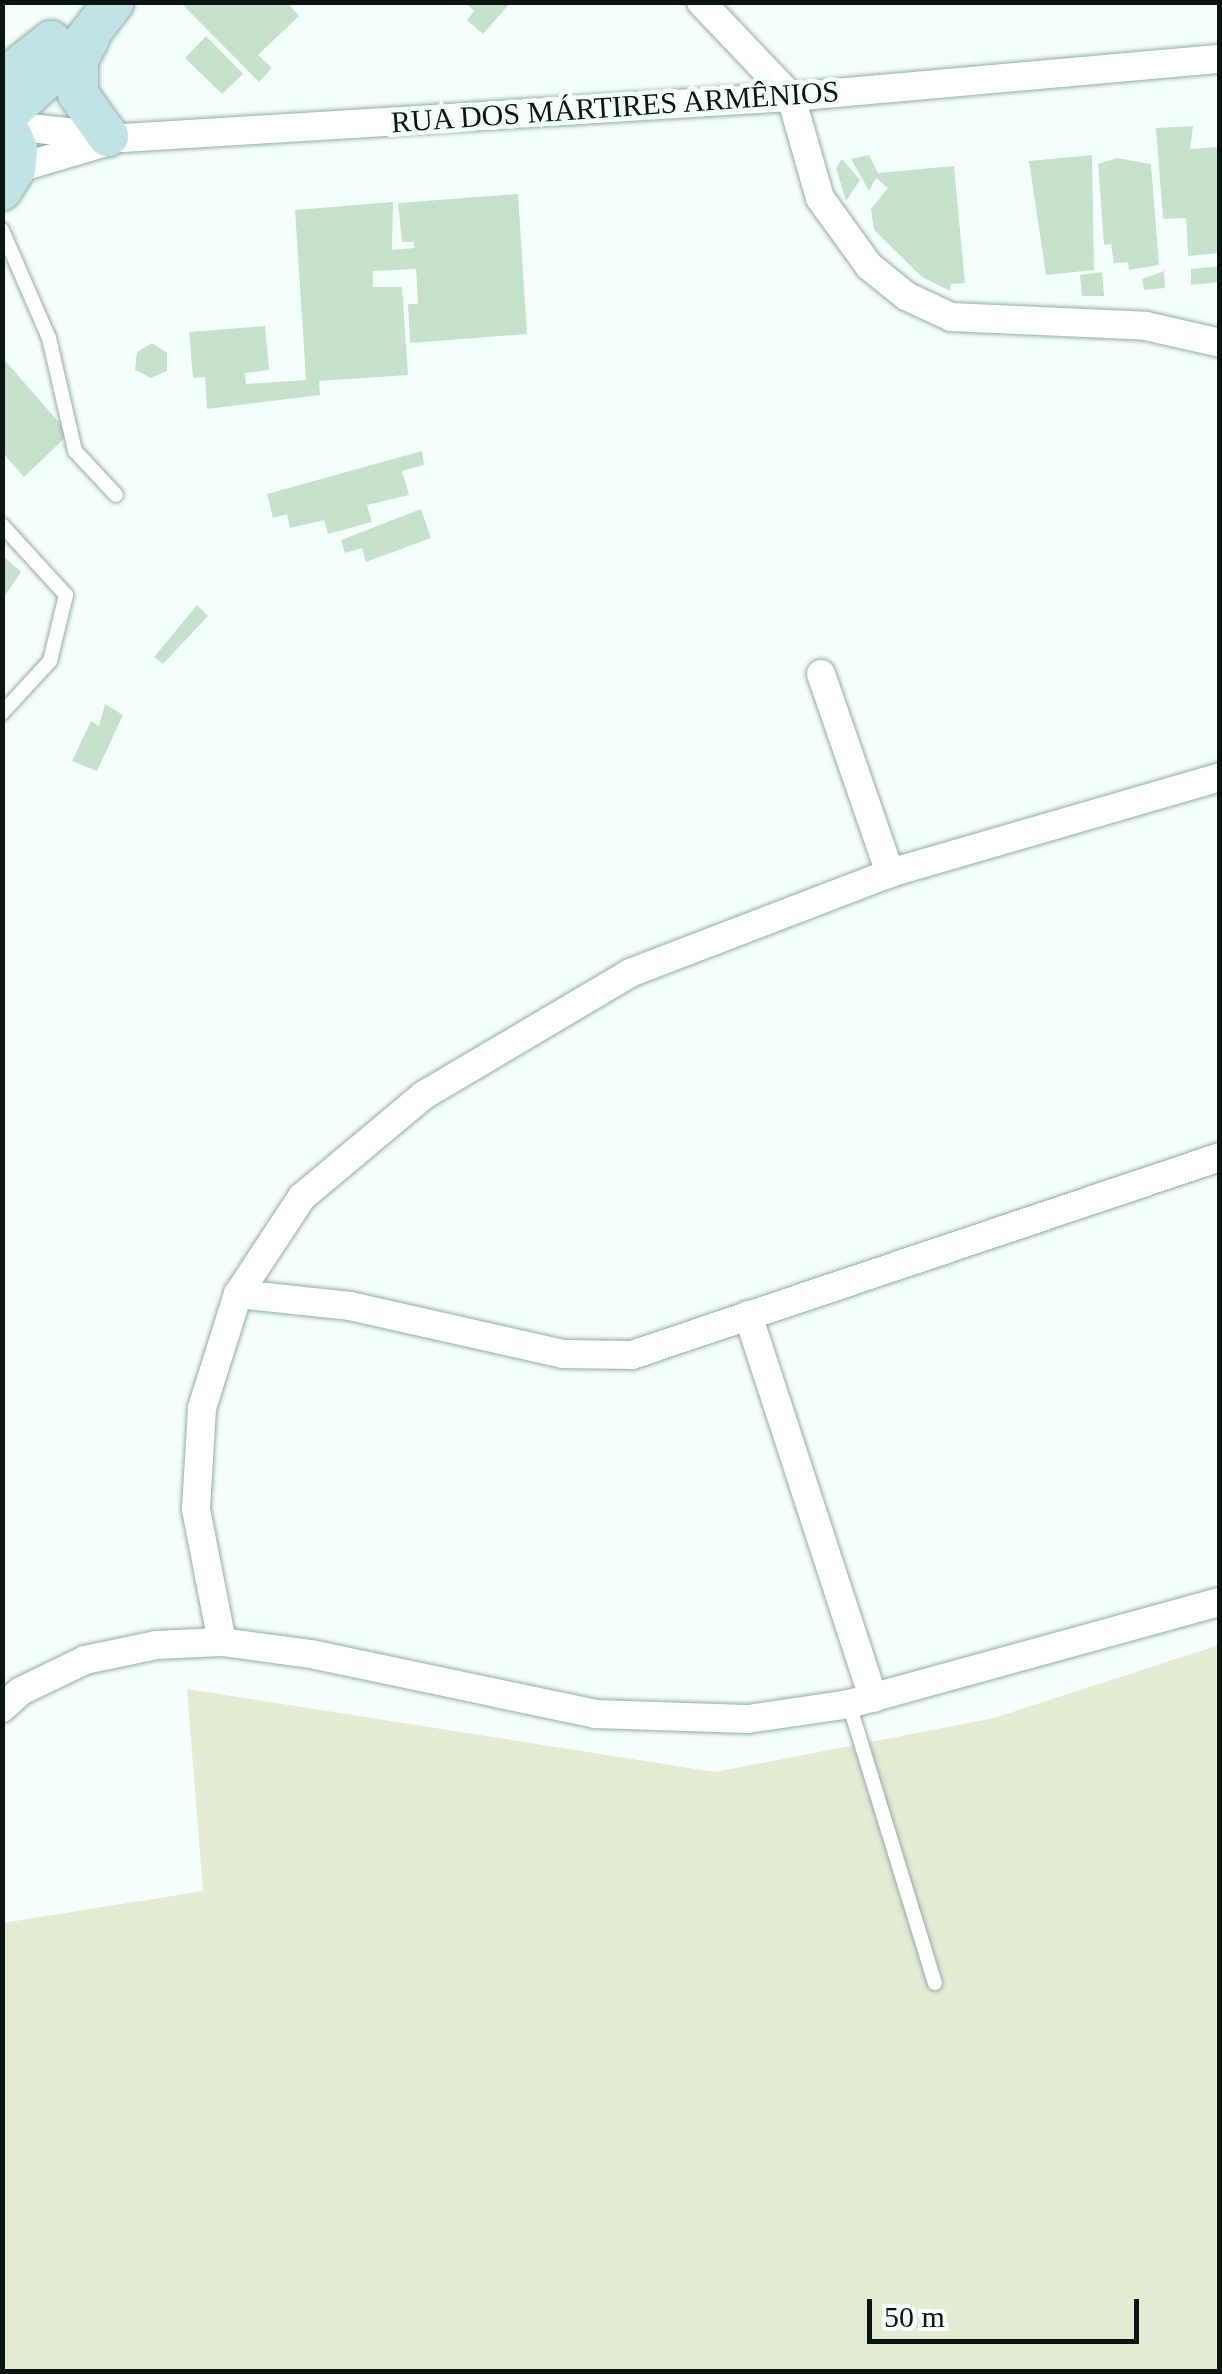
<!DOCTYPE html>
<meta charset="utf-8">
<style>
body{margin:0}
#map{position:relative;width:1222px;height:2374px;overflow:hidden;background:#f4fffc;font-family:Georgia,serif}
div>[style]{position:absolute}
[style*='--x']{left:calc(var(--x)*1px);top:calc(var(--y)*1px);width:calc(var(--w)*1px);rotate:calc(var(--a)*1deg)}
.green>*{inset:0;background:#e4ebd3}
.building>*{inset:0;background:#c5e3ca}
.roads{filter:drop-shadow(0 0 2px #92aca6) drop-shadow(0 0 2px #92aca6)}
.lane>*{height:14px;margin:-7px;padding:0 7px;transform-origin:7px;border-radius:7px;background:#fff}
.street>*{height:28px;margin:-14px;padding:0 14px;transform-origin:14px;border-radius:14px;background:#fff}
.secondary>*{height:40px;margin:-20px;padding:0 20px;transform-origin:20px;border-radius:20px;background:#c0e3e8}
span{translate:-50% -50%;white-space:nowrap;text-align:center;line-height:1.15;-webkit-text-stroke:9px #f4fffc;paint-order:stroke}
.street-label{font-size:30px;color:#0a1411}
.frame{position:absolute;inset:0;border:5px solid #0a1411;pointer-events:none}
.scale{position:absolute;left:867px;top:2299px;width:272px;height:45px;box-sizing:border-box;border:5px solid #0a1411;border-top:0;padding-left:12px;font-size:30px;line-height:35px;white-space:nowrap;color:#0a1411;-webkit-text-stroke:8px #f4fffc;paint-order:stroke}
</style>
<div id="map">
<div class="green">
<i style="clip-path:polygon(1219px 1645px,1219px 2371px,5px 2371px,2px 1923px,203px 1891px,187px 1689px,715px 1772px,994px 1718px)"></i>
</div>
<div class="building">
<i style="clip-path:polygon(180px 2px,287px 2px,299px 16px,258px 55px,272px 68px,259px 82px)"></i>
<i style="clip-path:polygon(465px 2px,511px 2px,483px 34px,467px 20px,474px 11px)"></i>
<i style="clip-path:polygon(206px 36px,243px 74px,222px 94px,185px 58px)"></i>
<i style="clip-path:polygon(1193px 126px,1190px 149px,1219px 147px,1220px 253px,1188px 256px,1186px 218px,1163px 219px,1156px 128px)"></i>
<i style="clip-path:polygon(869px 155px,878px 173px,954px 166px,965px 283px,951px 284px,950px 291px,922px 277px,874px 230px,871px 209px,888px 188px,876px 178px,869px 191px,851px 159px)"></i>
<i style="clip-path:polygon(1092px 155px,1094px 270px,1046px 275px,1029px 161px)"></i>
<i style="clip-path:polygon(1117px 158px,1151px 164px,1159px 265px,1129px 270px,1128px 262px,1114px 263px,1111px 244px,1104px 245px,1098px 164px)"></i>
<i style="clip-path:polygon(842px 159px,860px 180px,846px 201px,836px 168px)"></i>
<i style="clip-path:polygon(518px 194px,527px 334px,410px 343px,408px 304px,418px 304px,416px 269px,373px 271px,373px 287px,402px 287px,408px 375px,319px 381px,320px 395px,207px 409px,205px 377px,193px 378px,189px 332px,265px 326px,269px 370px,245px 373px,246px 384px,306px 380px,295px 210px,393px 202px,392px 250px,414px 248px,414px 242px,402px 242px,398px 203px)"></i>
<i style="clip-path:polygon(1220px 266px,1220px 282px,1191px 285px,1191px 269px)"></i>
<i style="clip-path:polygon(1164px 271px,1165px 288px,1144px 290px,1142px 279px)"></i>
<i style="clip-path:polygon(1102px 272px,1104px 296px,1082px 296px,1080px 275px)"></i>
<i style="clip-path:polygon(152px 343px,167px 353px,167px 371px,151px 378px,135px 370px,137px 352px)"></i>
<i style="clip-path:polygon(2px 357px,69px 434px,24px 477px,2px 452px)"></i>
<i style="clip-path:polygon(422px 451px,424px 465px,402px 471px,409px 495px,367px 505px,372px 522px,328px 534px,324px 520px,290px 528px,287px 514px,273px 518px,267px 494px)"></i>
<i style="clip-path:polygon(421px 509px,431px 538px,366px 562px,362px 548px,345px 553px,341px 540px)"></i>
<i style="clip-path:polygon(2px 555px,21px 572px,2px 600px)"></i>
<i style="clip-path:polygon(197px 605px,208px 616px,163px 664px,154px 657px)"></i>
<i style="clip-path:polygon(105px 704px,123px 715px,97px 771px,72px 761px,91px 721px,99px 726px)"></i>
</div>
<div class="roads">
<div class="lane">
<i style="--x:2;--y:230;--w:118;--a:66.5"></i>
<i style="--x:49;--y:338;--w:116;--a:77"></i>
<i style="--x:75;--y:451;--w:60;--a:47"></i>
<i style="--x:2;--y:525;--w:95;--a:47.6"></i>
<i style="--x:66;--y:595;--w:68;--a:103.6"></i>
<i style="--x:50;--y:661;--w:71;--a:132.7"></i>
<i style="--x:849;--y:1704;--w:292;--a:72.9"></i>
</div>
<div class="street">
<i style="--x:701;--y:2;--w:131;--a:46.5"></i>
<i style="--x:791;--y:97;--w:105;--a:74"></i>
<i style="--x:820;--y:198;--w:84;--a:54.2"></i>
<i style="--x:869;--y:266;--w:48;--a:39"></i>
<i style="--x:906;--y:296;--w:50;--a:25"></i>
<i style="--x:951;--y:317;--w:195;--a:2.6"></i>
<i style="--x:1146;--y:326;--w:76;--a:12.9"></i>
<i style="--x:11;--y:126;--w:113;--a:6.1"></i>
<i style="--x:123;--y:138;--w:669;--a:-3.51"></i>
<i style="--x:791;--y:97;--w:431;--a:-5.1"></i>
<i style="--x:15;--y:169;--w:96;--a:-16.4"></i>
<i style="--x:821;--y:674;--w:211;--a:70.9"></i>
<i style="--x:238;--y:1294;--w:113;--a:6.1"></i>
<i style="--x:350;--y:1306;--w:218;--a:12.7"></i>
<i style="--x:563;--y:1354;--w:69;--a:0.8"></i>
<i style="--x:632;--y:1355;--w:620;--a:-18.61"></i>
<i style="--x:748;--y:1315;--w:403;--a:71.9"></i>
<i style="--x:222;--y:1642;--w:136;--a:-101.1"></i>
<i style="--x:196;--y:1509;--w:101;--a:-86.6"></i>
<i style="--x:202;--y:1408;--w:120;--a:-72.5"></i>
<i style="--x:238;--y:1294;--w:116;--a:-56.6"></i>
<i style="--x:302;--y:1197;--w:159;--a:-39.9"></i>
<i style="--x:424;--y:1095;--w:239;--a:-30.6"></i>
<i style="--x:630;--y:973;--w:279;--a:-21"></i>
<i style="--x:890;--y:873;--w:344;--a:-16.2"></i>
<i style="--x:2;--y:1708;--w:25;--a:-42"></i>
<i style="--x:21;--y:1691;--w:71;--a:-25.8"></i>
<i style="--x:85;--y:1660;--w:73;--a:-11.9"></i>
<i style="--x:156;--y:1645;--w:66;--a:-2.6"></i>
<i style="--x:222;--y:1642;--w:90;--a:7.7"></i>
<i style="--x:311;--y:1654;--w:290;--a:11.9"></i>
<i style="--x:595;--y:1714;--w:153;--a:1.9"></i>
<i style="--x:748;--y:1719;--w:102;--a:-8.4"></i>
<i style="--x:849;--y:1704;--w:385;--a:-15.4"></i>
</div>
<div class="secondary">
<i style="--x:89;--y:39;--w:24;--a:118"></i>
<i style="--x:78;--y:60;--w:34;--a:90"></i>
<i style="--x:78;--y:94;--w:52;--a:54.5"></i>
<i style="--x:2;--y:80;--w:63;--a:-38.5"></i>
<i style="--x:2;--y:116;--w:35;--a:65"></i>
<i style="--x:17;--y:148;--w:21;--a:95"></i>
<i style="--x:15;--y:169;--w:25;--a:122"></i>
<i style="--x:4;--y:117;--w:96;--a:-42"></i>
<i style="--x:75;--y:53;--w:64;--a:-52.6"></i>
</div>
</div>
<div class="street-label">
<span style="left:615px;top:107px;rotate:-4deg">RUA DOS MÁRTIRES ARMÊNIOS</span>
</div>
<div class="frame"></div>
<div class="scale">50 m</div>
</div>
